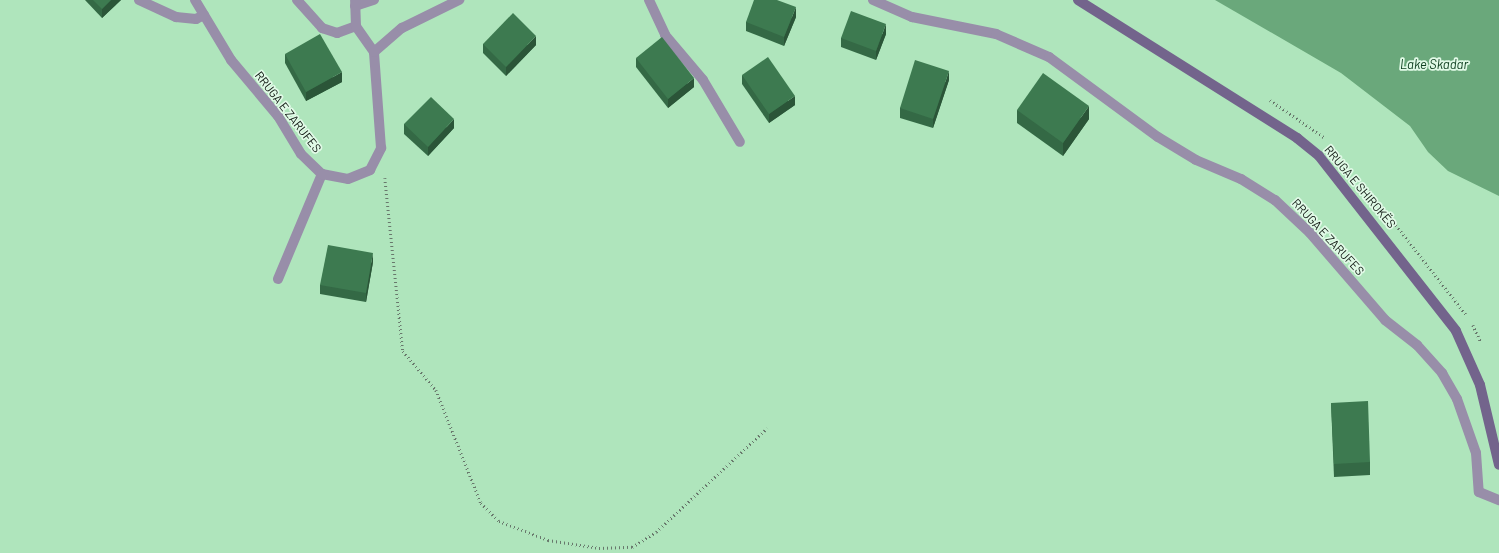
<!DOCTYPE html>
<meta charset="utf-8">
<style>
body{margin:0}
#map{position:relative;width:1499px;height:553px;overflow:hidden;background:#d4edda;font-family:Barlow,sans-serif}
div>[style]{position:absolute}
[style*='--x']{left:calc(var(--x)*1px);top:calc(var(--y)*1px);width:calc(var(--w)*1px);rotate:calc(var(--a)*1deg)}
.green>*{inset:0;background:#afe5bc}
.water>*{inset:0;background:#6aa87b}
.path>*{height:2.5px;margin-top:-1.25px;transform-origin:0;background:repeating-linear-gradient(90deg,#68786c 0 1px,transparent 0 4px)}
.lane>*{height:10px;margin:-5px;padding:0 5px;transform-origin:5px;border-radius:5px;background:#988ea9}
.street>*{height:10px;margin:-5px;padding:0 5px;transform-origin:5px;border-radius:5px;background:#988ea9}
.secondary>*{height:10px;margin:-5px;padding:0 5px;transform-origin:5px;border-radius:5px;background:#73648c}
.wall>*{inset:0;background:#346945}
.shaded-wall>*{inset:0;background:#2b5538}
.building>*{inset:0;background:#3d7a50}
span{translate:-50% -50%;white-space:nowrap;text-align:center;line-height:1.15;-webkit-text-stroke:3.5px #e1fae7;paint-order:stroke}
.street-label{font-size:12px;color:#0e1610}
.water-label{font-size:13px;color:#104021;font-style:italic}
</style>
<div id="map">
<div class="green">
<i style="clip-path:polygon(0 0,1499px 0,1499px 553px,0 553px)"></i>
</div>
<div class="water">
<i style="clip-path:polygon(1215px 0,1499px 0,1499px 196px,1448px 171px,1428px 152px,1410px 126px,1341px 73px)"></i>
</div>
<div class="path">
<i style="--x:1270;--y:100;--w:67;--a:34.6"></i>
<i style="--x:385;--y:178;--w:174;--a:84.1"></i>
<i style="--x:403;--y:351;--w:51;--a:49.8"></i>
<i style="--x:436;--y:390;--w:122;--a:68.3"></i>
<i style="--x:481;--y:503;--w:25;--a:45"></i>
<i style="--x:499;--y:521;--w:53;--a:21.2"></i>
<i style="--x:548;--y:540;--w:52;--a:8.9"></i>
<i style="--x:599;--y:548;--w:33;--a:-2"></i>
<i style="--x:632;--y:547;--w:28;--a:-32"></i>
<i style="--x:656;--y:532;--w:152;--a:-43.1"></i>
<i style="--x:1364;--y:184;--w:167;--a:52"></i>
<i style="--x:1473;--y:325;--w:19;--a:65"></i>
</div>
<div class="lane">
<i style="--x:139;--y:0;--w:41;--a:24.7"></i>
<i style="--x:176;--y:17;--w:20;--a:6"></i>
<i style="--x:196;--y:19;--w:9;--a:-27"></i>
<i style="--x:297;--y:0;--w:38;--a:48"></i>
<i style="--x:322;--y:28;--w:16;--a:18"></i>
<i style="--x:337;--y:33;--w:20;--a:-20"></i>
<i style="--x:649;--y:0;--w:38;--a:65"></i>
<i style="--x:665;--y:35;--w:59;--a:49.8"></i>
<i style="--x:703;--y:80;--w:72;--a:59.2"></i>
<i style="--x:355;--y:6;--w:20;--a:-18"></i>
<i style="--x:278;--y:279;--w:114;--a:-67.3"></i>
</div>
<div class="street">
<i style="--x:195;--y:0;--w:70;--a:59"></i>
<i style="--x:231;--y:60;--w:73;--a:50"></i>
<i style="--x:278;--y:116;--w:44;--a:58.8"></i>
<i style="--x:301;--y:154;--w:29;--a:44"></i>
<i style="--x:322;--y:174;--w:26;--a:11"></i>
<i style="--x:348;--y:179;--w:24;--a:-22"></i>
<i style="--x:370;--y:170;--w:25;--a:-63"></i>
<i style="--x:381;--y:148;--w:96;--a:-94.2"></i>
<i style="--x:374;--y:52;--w:32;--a:-125"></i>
<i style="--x:356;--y:26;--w:26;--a:-92"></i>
<i style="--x:873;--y:0;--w:43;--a:23.6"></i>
<i style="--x:912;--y:17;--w:86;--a:11.4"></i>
<i style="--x:996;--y:34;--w:58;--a:23.5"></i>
<i style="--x:1049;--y:57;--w:135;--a:36.3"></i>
<i style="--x:1158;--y:137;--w:44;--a:31.2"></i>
<i style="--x:1196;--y:160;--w:49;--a:22.9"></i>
<i style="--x:1241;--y:179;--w:40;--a:32"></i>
<i style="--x:1275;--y:200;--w:48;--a:43.3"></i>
<i style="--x:1310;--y:233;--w:115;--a:49.2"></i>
<i style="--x:1385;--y:320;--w:41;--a:38"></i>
<i style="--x:1417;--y:345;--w:38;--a:48"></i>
<i style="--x:1442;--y:373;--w:30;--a:60"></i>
<i style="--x:1457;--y:399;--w:57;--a:70.6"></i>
<i style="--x:1476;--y:453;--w:39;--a:86"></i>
<i style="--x:1479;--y:492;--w:22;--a:22"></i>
<i style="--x:374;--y:52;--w:37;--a:-41"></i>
<i style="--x:402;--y:28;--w:64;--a:-26.2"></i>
</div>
<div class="secondary">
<i style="--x:1078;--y:0;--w:259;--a:32.2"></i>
<i style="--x:1297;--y:138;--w:28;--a:39"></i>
<i style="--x:1319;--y:156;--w:222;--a:51.9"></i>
<i style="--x:1456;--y:331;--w:59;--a:66"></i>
<i style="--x:1480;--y:385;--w:82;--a:76.6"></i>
</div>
<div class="wall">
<i style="clip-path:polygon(85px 0,121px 0,102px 18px)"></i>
<i style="clip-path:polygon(796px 17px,784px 46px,746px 31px,746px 22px)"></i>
<i style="clip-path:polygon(886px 34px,876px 60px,841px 47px,841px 38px)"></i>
<i style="clip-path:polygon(483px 44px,536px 45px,506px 76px,483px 53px)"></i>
<i style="clip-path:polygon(285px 54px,342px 82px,306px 101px,285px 63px)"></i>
<i style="clip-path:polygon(636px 58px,694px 87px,668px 108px,636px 67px)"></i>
<i style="clip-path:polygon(742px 75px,795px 105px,769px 123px,742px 84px)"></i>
<i style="clip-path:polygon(949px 80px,933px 128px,900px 118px,900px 108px)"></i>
<i style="clip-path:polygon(1017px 110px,1089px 119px,1063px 156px,1017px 123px)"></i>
<i style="clip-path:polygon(404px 124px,454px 128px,428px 156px,404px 134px)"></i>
<i style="clip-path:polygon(373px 262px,366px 302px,320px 294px,320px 285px)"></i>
<i style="clip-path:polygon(1331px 403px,1370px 462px,1370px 475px,1334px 477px)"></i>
</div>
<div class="shaded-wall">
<i style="clip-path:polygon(111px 0,121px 0,102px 18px,102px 9px)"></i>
<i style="clip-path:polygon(796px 7px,796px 17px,784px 46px,784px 37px)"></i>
<i style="clip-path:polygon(886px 24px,886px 34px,876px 60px,876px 51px)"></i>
<i style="clip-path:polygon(536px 36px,536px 45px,506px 76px,506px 67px)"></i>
<i style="clip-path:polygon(949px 71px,949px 80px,933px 128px,933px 119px)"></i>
<i style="clip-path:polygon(342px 72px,342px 82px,306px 101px,306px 92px)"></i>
<i style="clip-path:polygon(694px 78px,694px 87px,668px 108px,668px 99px)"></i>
<i style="clip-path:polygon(795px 96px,795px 105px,769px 123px,769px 114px)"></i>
<i style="clip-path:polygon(1089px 106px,1089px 119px,1063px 156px,1063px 143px)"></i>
<i style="clip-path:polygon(454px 119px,454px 128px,428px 156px,428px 147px)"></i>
<i style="clip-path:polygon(373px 253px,373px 262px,366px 302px,366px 293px)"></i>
</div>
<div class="building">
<i style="clip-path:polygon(93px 0,111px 0,102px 9px)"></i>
<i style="clip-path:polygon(754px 0,777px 0,796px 7px,784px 37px,746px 22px)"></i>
<i style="clip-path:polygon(851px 11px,886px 24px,876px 51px,841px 38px)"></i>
<i style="clip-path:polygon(513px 13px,536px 36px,506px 67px,483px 44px)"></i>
<i style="clip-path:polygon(320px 34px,342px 72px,306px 92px,285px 54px)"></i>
<i style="clip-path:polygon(662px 37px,694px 78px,668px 99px,636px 58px)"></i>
<i style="clip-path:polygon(768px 57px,795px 96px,769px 114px,742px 75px)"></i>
<i style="clip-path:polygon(915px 60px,949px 71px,933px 119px,900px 108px)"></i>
<i style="clip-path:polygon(1043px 73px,1089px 106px,1063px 143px,1017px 110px)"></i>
<i style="clip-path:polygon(431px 97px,454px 119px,428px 147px,404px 124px)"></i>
<i style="clip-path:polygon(328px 245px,373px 253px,366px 293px,320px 285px)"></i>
<i style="clip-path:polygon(1368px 401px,1370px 462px,1334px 464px,1331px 403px)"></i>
</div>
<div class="street-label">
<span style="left:288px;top:112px;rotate:52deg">RRUGA E ZARUFES</span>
<span style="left:1360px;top:187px;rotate:50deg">RRUGA E SHIROKËS</span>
<span style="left:1328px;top:237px;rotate:47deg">RRUGA E ZARUFES</span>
</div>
<div class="water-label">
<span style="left:1434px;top:64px">Lake Skadar</span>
</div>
</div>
